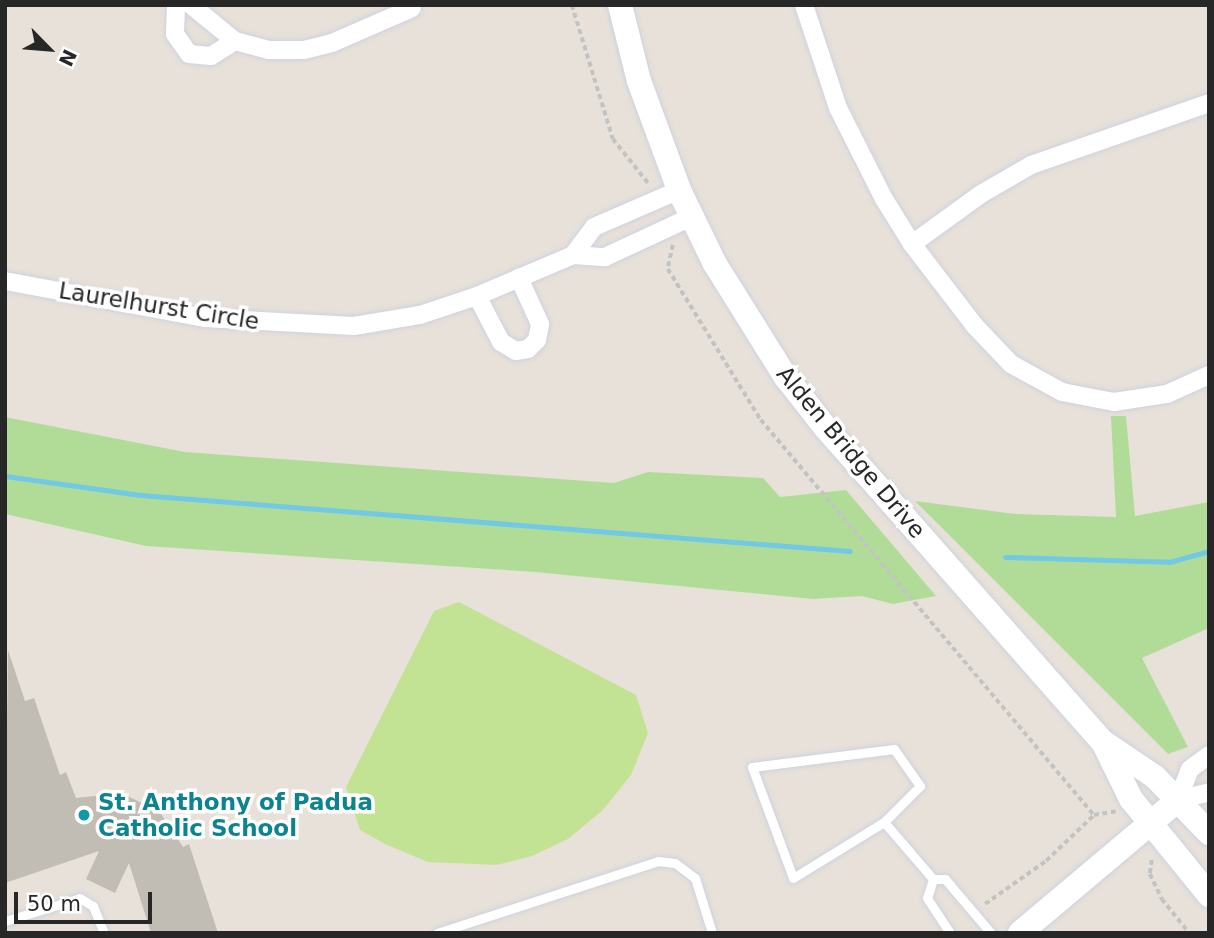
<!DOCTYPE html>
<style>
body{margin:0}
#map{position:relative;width:1214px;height:938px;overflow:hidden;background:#e8e1d9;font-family:"DejaVu Sans",sans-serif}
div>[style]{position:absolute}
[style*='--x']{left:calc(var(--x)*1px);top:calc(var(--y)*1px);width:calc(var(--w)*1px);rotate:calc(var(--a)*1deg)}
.green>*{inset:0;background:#b1dc98}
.pitch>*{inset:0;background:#c3e394}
.stream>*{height:5px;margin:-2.5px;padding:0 2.5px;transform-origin:2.5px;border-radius:2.5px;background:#71c9e5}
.building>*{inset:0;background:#c1bcb4}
.path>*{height:3.5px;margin-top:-1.75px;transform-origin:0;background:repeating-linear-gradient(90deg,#c3c3c3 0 5px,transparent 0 8.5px)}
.roads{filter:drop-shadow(0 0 2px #ced2df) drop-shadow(0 0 2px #ced2df)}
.lane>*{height:9px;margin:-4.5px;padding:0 4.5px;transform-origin:4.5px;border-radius:4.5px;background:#fff}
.street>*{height:18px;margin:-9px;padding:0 9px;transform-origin:9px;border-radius:9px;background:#fff}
.secondary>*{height:24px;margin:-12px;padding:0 12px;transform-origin:12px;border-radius:12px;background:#fff}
.dots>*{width:19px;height:19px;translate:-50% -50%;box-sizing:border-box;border:4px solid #fff;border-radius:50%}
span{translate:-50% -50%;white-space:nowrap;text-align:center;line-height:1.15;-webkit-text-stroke:7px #fff;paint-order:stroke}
.street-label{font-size:23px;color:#272727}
.culture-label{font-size:23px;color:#0d838f;font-weight:700}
.left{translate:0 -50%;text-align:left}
.frame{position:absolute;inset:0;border:7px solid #272727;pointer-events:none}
.north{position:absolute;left:14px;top:14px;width:70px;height:70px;-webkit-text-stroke:5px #fff;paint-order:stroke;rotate:115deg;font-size:19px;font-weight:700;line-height:28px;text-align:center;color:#272727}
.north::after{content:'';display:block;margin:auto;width:24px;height:32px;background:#272727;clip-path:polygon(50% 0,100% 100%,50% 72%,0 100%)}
.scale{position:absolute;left:14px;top:892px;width:138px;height:32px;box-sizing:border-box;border:4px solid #272727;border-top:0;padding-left:9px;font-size:21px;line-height:24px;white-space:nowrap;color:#272727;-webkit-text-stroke:5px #fff;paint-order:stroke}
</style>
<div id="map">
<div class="green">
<i style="clip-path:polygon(1111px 416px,1126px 416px,1135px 516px,1209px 502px,1209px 628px,1142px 658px,1188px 747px,1168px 754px,915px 501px,1015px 514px,1116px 517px)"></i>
<i style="clip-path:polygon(5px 417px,185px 452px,614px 483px,648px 472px,763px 478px,780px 497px,846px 490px,936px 596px,893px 604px,862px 596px,813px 599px,535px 572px,146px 546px,5px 514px)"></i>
</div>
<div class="pitch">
<i style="clip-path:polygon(459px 602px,636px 695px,648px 733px,631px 775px,603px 810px,568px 839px,532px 856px,497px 865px,428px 862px,385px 844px,360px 830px,346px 787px,434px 611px)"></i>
</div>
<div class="stream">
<i style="--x:5;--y:476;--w:137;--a:8"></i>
<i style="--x:141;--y:495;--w:711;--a:4.52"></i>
<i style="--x:1005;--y:557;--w:164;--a:1.7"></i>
<i style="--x:1169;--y:562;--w:41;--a:-15.4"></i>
</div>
<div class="building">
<i style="clip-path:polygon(8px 650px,25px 701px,34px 698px,60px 775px,66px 772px,76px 798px,121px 793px,159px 811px,183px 847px,189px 844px,218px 933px,151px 933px,129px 863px,115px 893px,86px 879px,99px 851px,5px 883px)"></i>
</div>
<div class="path">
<i style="--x:572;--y:5;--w:140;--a:73"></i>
<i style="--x:613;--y:139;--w:58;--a:51.3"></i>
<i style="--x:673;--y:245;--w:25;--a:102"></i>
<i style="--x:668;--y:269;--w:177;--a:58.4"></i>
<i style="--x:761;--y:420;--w:517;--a:49.87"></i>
<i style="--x:1094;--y:815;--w:22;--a:-10"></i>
<i style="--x:1152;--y:860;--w:14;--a:98"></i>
<i style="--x:1150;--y:874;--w:28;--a:64"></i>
<i style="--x:1162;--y:899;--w:43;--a:51.5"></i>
<i style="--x:985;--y:904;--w:75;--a:-35.2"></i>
<i style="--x:1046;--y:861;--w:66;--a:-43.8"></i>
</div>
<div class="roads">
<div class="lane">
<i style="--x:884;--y:822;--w:51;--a:-45"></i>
<i style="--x:920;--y:786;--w:45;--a:-125.1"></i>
<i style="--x:894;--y:749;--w:143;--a:172.8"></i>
<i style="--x:752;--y:767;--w:118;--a:69.7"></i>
<i style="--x:793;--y:878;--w:107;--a:-31.6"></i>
<i style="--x:884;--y:822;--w:75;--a:49.3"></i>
<i style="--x:5;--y:921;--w:78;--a:-17"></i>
<i style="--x:80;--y:898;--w:15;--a:32"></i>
<i style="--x:93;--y:906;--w:29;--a:68"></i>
<i style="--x:437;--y:933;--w:232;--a:-18"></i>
<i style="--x:658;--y:861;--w:17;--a:7"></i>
<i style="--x:675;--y:863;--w:25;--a:37"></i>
<i style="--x:695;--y:878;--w:58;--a:72.8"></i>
<i style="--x:950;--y:933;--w:42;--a:-123.3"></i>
<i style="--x:927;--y:898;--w:20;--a:-72"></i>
<i style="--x:933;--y:879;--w:12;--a:0"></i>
<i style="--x:945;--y:879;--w:71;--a:49.6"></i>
</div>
<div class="street">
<i style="--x:176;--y:5;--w:29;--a:92"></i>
<i style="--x:175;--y:34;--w:24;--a:55"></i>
<i style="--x:189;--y:54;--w:22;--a:5"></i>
<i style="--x:211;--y:56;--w:28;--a:-32"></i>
<i style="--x:191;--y:5;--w:57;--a:39.3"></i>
<i style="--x:235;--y:41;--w:35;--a:15"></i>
<i style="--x:269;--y:50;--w:35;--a:0"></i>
<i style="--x:304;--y:50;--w:29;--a:-14"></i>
<i style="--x:332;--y:43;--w:87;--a:-23.6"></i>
<i style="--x:804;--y:5;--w:108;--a:71.7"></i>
<i style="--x:838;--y:108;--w:102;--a:63.2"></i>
<i style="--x:884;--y:199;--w:53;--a:58.1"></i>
<i style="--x:912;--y:244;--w:103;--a:52.5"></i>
<i style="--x:975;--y:326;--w:52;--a:46.5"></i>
<i style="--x:1011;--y:364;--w:58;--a:28.8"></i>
<i style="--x:1062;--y:392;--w:53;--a:10.9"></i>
<i style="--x:1114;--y:402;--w:54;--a:-8.6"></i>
<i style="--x:1167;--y:394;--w:46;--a:-24.3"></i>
<i style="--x:912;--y:244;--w:85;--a:-35.9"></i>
<i style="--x:981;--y:194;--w:58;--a:-30.1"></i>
<i style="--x:1031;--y:165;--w:188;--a:-19.2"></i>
<i style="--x:573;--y:255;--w:35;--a:-53"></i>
<i style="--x:594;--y:227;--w:93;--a:-23.5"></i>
<i style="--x:5;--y:281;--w:203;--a:10.5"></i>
<i style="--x:205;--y:318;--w:149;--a:3.1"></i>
<i style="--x:354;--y:326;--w:67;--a:-9.5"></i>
<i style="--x:420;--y:315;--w:60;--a:-18.4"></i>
<i style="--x:477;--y:296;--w:104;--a:-23.1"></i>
<i style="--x:573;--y:255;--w:32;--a:4"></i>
<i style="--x:605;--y:257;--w:95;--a:-24.9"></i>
<i style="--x:477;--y:296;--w:52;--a:62.4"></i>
<i style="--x:501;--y:342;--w:17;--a:31"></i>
<i style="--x:516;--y:351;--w:12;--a:-9"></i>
<i style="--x:528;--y:349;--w:13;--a:-45"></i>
<i style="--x:537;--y:340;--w:16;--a:-79"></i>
<i style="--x:540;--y:324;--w:51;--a:-114.5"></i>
<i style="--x:1178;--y:800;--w:33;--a:-69"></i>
<i style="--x:1190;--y:769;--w:24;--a:-36"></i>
<i style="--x:1178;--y:800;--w:32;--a:-14"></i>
</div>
<div class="secondary">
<i style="--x:620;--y:5;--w:78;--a:76"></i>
<i style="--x:639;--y:81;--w:116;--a:69.8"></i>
<i style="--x:679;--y:190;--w:82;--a:64.1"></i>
<i style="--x:715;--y:264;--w:132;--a:58"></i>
<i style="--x:785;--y:376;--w:65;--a:51.9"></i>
<i style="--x:825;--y:427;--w:420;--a:48.6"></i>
<i style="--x:1103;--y:742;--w:63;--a:33.9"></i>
<i style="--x:1155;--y:777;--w:78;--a:46"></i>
<i style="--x:1103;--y:742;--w:64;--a:63.8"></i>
<i style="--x:1131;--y:799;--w:124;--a:50.9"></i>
<i style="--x:1020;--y:933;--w:207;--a:-40.1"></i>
</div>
</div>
<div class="dots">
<i style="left:84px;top:815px;background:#0f9aa8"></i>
</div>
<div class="street-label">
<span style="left:159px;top:306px;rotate:9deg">Laurelhurst Circle</span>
<span style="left:851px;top:452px;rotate:50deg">Alden Bridge Drive</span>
</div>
<div class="culture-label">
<span class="left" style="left:98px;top:815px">St. Anthony of Padua<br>Catholic School</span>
</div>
<div class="frame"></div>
<div class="north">N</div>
<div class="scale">50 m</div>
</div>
